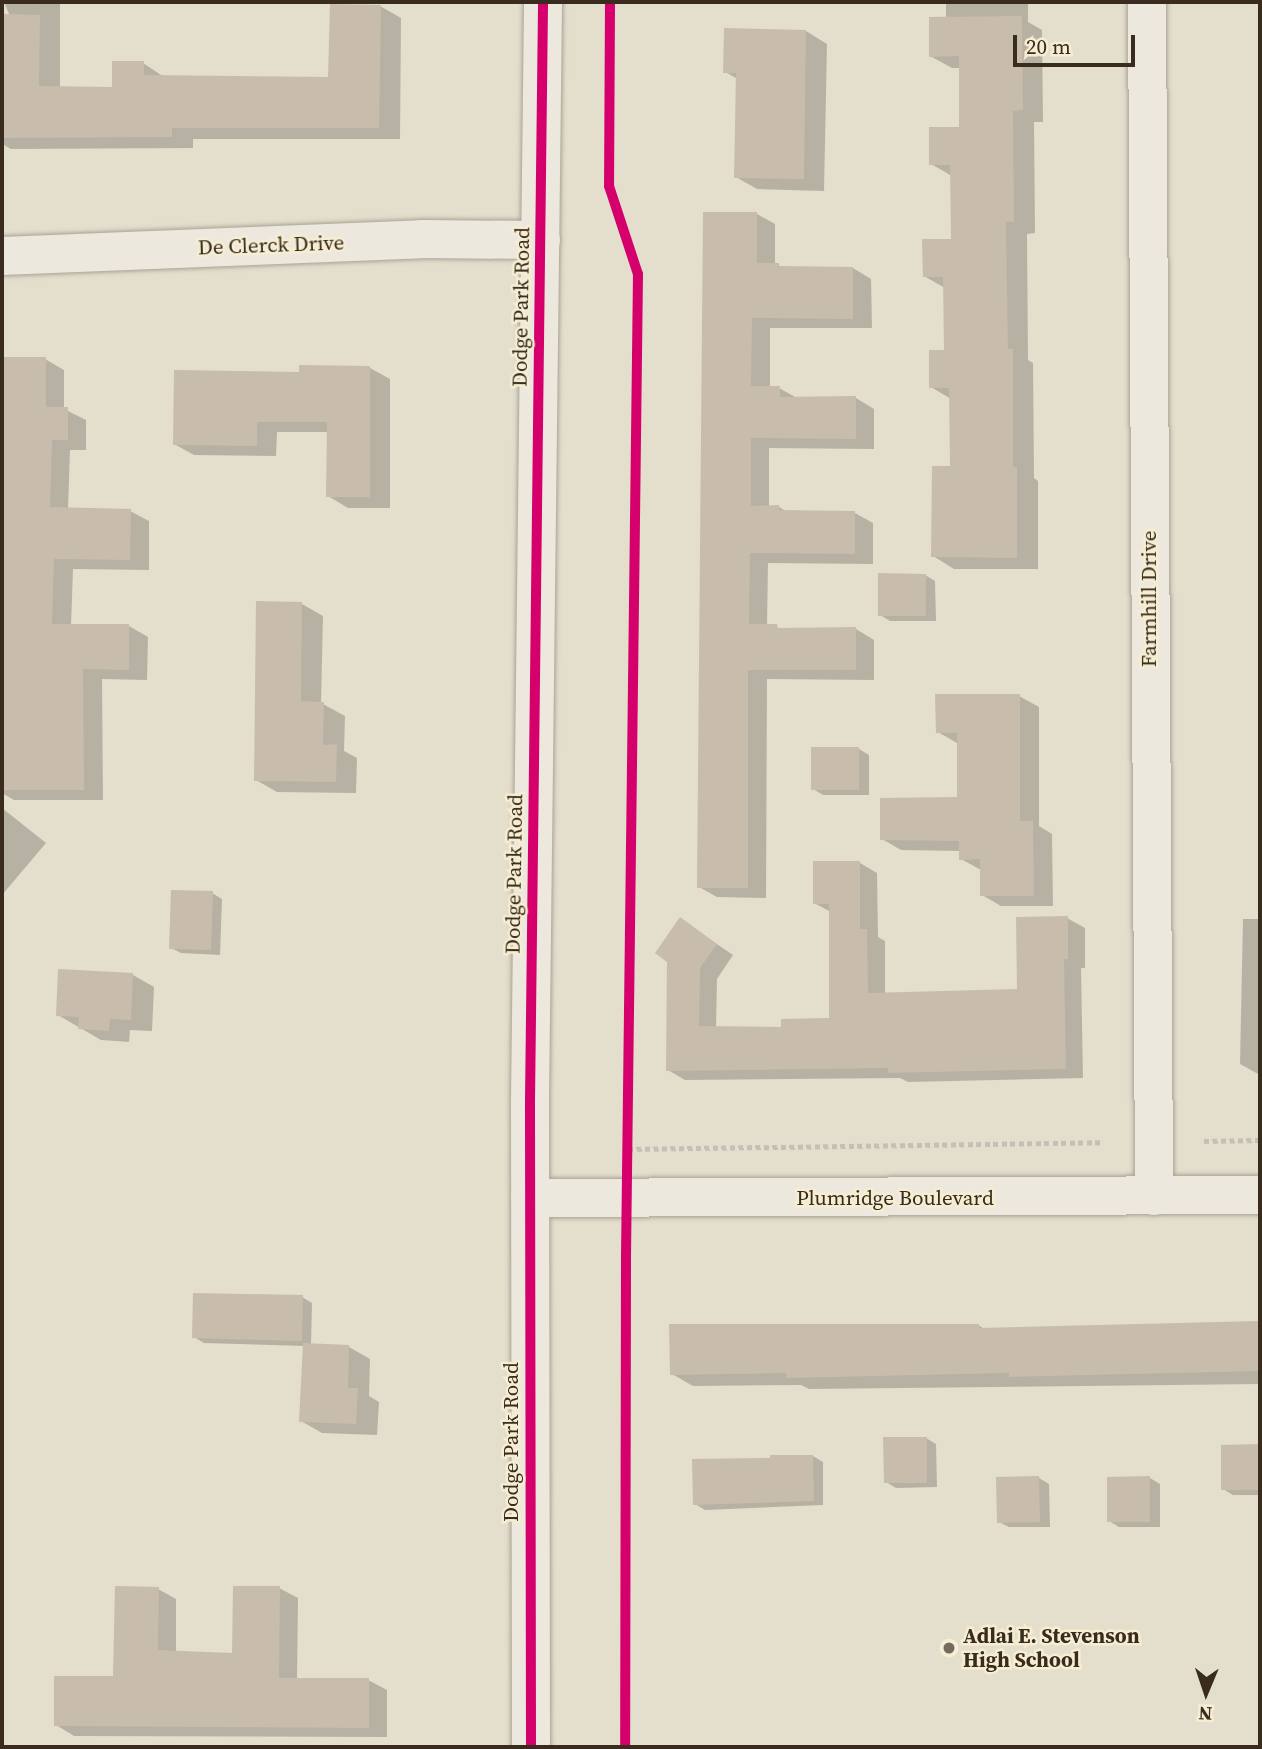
<!DOCTYPE html>
<style>
body{margin:0}
#map{position:relative;width:1262px;height:1749px;overflow:hidden;background:#e4decc;font-family:"Source Serif 4",serif}
div>[style]{position:absolute}
[style*='--x']{left:calc(var(--x)*1px);top:calc(var(--y)*1px);width:calc(var(--w)*1px);rotate:calc(var(--a)*1deg)}
.shadow>*{inset:0;background:#0003}
.building>*{inset:0;background:#c8bcad}
.path>*{height:4.5px;margin-top:-2.25px;transform-origin:0;background:repeating-linear-gradient(90deg,#c5bfb5 0 5px,transparent 0 8.5px)}
.roads{filter:drop-shadow(0 0 2px #a9a396) drop-shadow(0 0 2px #a9a396)}
.minor>*{height:38px;margin:-19px;padding:0 19px;transform-origin:19px;border-radius:19px;background:#ece8de}
.tertiary>*{height:38px;margin:-19px;padding:0 19px;transform-origin:19px;border-radius:19px;background:#ece8de}
.cycleway>*{height:10px;margin:-5px;padding:0 5px;transform-origin:5px;border-radius:5px;background:#d6006c}
.dots>*{width:19px;height:19px;translate:-50% -50%;box-sizing:border-box;border:4px solid #f6edd2;border-radius:50%}
span{translate:-50% -50%;white-space:nowrap;text-align:center;line-height:1.15;-webkit-text-stroke:5px #f6edd2;paint-order:stroke}
.street-label{font-size:21px;color:#392c1e}
.poi-label{font-size:21px;color:#392c1e;font-weight:700}
.left{translate:0 -50%;text-align:left}
.frame{position:absolute;inset:0;border:4px solid #392c1e;pointer-events:none}
.north{position:absolute;left:1171px;top:1658px;width:70px;height:70px;-webkit-text-stroke:5px #f6edd2;paint-order:stroke;rotate:182deg;font-size:19px;font-weight:700;line-height:28px;text-align:center;color:#392c1e}
.north::after{content:'';display:block;margin:auto;width:24px;height:32px;background:#392c1e;clip-path:polygon(50% 0,100% 100%,50% 72%,0 100%)}
.scale{position:absolute;left:1013px;top:35px;width:122px;height:32px;box-sizing:border-box;border:4px solid #392c1e;border-top:0;padding-left:9px;font-size:21px;line-height:24px;white-space:nowrap;color:#392c1e;-webkit-text-stroke:5px #f6edd2;paint-order:stroke}
</style>
<div id="map">
<div class="shadow">
<i style="clip-path:polygon(4px 2px,60px 2px,60px 88px,114px 89px,143px 63px,164px 77px,330px 79px,380px 6px,401px 18px,400px 139px,193px 139px,193px 148px,11px 149px,2px 144px,2px 16px,10px 16px)"></i>
<i style="clip-path:polygon(946px 2px,1028px 2px,1028px 22px,1042px 30px,1043px 122px,1034px 122px,1035px 233px,1027px 234px,1028px 360px,1033px 363px,1034px 478px,1038px 481px,1038px 569px,954px 569px,933px 556px,952px 468px,951px 399px,931px 387px,946px 351px,945px 288px,924px 276px,953px 240px,952px 176px,931px 164px,961px 129px,960px 68px,952px 68px,930px 56px,946px 18px)"></i>
<i style="clip-path:polygon(806px 31px,827px 44px,824px 191px,757px 189px,736px 177px,738px 79px,725px 72px)"></i>
<i style="clip-path:polygon(757px 214px,775px 224px,775px 264px,785px 268px,853px 268px,871px 279px,872px 328px,770px 328px,770px 388px,779px 388px,797px 398px,856px 398px,874px 409px,874px 449px,769px 448px,769px 507px,779px 507px,787px 512px,855px 513px,873px 523px,873px 564px,768px 563px,767px 626px,784px 629px,856px 629px,874px 640px,874px 680px,767px 679px,766px 898px,717px 897px,699px 887px)"></i>
<i style="clip-path:polygon(2px 359px,45px 359px,64px 370px,64px 409px,86px 420px,86px 450px,70px 450px,68px 509px,130px 511px,149px 521px,149px 570px,73px 569px,71px 626px,129px 626px,148px 637px,147px 680px,102px 679px,103px 800px,14px 800px,2px 793px,6px 528px,2px 525px)"></i>
<i style="clip-path:polygon(301px 367px,370px 368px,390px 379px,390px 508px,348px 508px,328px 496px,329px 432px,277px 432px,276px 456px,194px 455px,174px 444px,301px 374px)"></i>
<i style="clip-path:polygon(925px 575px,935px 581px,936px 621px,890px 621px,880px 615px)"></i>
<i style="clip-path:polygon(302px 604px,323px 616px,321px 703px,345px 716px,344px 751px,357px 758px,356px 793px,277px 792px,256px 780px)"></i>
<i style="clip-path:polygon(1019px 696px,1039px 707px,1039px 826px,1052px 834px,1053px 906px,1001px 906px,982px 895px,981px 870px,961px 859px,960px 851px,901px 850px,882px 839px,959px 799px,957px 743px,938px 732px)"></i>
<i style="clip-path:polygon(859px 749px,869px 755px,869px 795px,823px 795px,813px 789px)"></i>
<i style="clip-path:polygon(2px 808px,46px 843px,2px 895px)"></i>
<i style="clip-path:polygon(860px 863px,877px 873px,878px 937px,885px 941px,885px 994px,1019px 991px,1067px 918px,1085px 928px,1085px 968px,1081px 968px,1083px 1078px,908px 1082px,900px 1078px,685px 1080px,668px 1070px,680px 919px,733px 955px,717px 979px,716px 1028px,783px 1028px,831px 1020px,831px 912px,814px 903px)"></i>
<i style="clip-path:polygon(212px 893px,222px 899px,220px 955px,181px 953px,171px 948px)"></i>
<i style="clip-path:polygon(1243px 919px,1260px 919px,1260px 1075px,1240px 1064px)"></i>
<i style="clip-path:polygon(60px 971px,133px 975px,154px 987px,152px 1031px,130px 1030px,129px 1042px,101px 1040px,58px 1015px)"></i>
<i style="clip-path:polygon(302px 1297px,312px 1303px,311px 1345px,349px 1347px,370px 1359px,369px 1396px,379px 1402px,377px 1435px,322px 1433px,301px 1421px,304px 1346px,204px 1343px,194px 1337px)"></i>
<i style="clip-path:polygon(1260px 1323px,1260px 1384px,809px 1389px,801px 1385px,693px 1386px,672px 1374px,978px 1325px,986px 1330px)"></i>
<i style="clip-path:polygon(926px 1438px,936px 1444px,937px 1487px,896px 1488px,886px 1482px)"></i>
<i style="clip-path:polygon(1260px 1446px,1260px 1495px,1233px 1495px,1223px 1489px,1223px 1447px)"></i>
<i style="clip-path:polygon(813px 1456px,823px 1462px,823px 1505px,705px 1510px,695px 1504px)"></i>
<i style="clip-path:polygon(1039px 1478px,1049px 1484px,1050px 1527px,1009px 1527px,999px 1522px)"></i>
<i style="clip-path:polygon(1150px 1478px,1160px 1484px,1160px 1527px,1119px 1527px,1109px 1521px)"></i>
<i style="clip-path:polygon(279px 1588px,298px 1598px,297px 1680px,368px 1680px,387px 1690px,387px 1737px,74px 1736px,56px 1725px,114px 1678px,158px 1589px,176px 1599px,176px 1652px,234px 1654px)"></i>
</div>
<div class="building">
<i style="clip-path:polygon(330px 4px,381px 5px,379px 128px,172px 128px,172px 137px,2px 138px,2px 14px,40px 15px,39px 86px,112px 87px,112px 61px,144px 61px,144px 75px,328px 77px)"></i>
<i style="clip-path:polygon(1022px 16px,1023px 110px,1013px 111px,1014px 222px,1006px 222px,1008px 349px,1013px 349px,1013px 467px,1017px 467px,1017px 558px,931px 557px,932px 466px,950px 466px,949px 388px,929px 388px,929px 350px,944px 350px,943px 277px,923px 277px,922px 239px,951px 239px,950px 165px,929px 165px,929px 127px,959px 127px,959px 56px,929px 57px,929px 17px)"></i>
<i style="clip-path:polygon(724px 28px,806px 30px,804px 179px,734px 178px,736px 73px,723px 73px)"></i>
<i style="clip-path:polygon(703px 212px,757px 212px,757px 263px,779px 263px,779px 266px,853px 267px,853px 319px,752px 318px,751px 386px,780px 386px,780px 397px,856px 396px,856px 439px,751px 438px,751px 506px,779px 505px,779px 510px,855px 511px,855px 554px,750px 553px,749px 624px,777px 624px,778px 628px,856px 627px,856px 670px,748px 670px,748px 888px,697px 888px)"></i>
<i style="clip-path:polygon(2px 357px,46px 357px,46px 407px,68px 407px,68px 440px,52px 440px,50px 507px,131px 509px,130px 560px,54px 559px,52px 624px,129px 624px,129px 670px,83px 669px,84px 790px,2px 790px,4px 526px,2px 526px)"></i>
<i style="clip-path:polygon(299px 365px,370px 366px,370px 497px,326px 497px,327px 422px,257px 422px,257px 446px,173px 445px,174px 370px,299px 372px)"></i>
<i style="clip-path:polygon(878px 573px,926px 574px,926px 616px,878px 616px)"></i>
<i style="clip-path:polygon(256px 601px,302px 602px,301px 701px,324px 702px,323px 745px,337px 744px,336px 782px,254px 781px)"></i>
<i style="clip-path:polygon(935px 694px,1020px 694px,1020px 821px,1033px 821px,1034px 896px,980px 896px,980px 859px,959px 860px,959px 841px,880px 840px,880px 798px,957px 797px,957px 733px,936px 733px)"></i>
<i style="clip-path:polygon(811px 747px,859px 747px,859px 790px,811px 790px)"></i>
<i style="clip-path:polygon(813px 861px,860px 861px,860px 929px,867px 929px,868px 993px,1017px 989px,1016px 917px,1068px 916px,1068px 959px,1064px 959px,1066px 1069px,888px 1073px,888px 1068px,666px 1071px,667px 962px,655px 953px,680px 917px,717px 944px,700px 968px,699px 1026px,781px 1027px,781px 1019px,829px 1018px,829px 904px,813px 904px)"></i>
<i style="clip-path:polygon(171px 890px,213px 891px,211px 950px,169px 949px)"></i>
<i style="clip-path:polygon(58px 969px,133px 973px,131px 1020px,110px 1019px,109px 1031px,78px 1029px,79px 1017px,56px 1016px)"></i>
<i style="clip-path:polygon(193px 1293px,303px 1295px,302px 1341px,192px 1338px)"></i>
<i style="clip-path:polygon(1260px 1321px,1260px 1371px,1009px 1377px,1009px 1373px,786px 1378px,786px 1373px,670px 1375px,669px 1324px,979px 1324px,979px 1328px)"></i>
<i style="clip-path:polygon(303px 1343px,349px 1345px,348px 1388px,358px 1388px,356px 1424px,299px 1422px)"></i>
<i style="clip-path:polygon(883px 1437px,927px 1437px,927px 1483px,884px 1483px)"></i>
<i style="clip-path:polygon(1260px 1444px,1260px 1490px,1221px 1490px,1221px 1445px)"></i>
<i style="clip-path:polygon(770px 1455px,813px 1455px,814px 1501px,693px 1505px,692px 1459px,770px 1458px)"></i>
<i style="clip-path:polygon(1039px 1476px,1040px 1522px,997px 1523px,996px 1477px)"></i>
<i style="clip-path:polygon(1150px 1476px,1150px 1522px,1107px 1522px,1107px 1477px)"></i>
<i style="clip-path:polygon(115px 1586px,159px 1587px,158px 1650px,232px 1653px,233px 1586px,280px 1586px,279px 1678px,369px 1678px,369px 1728px,54px 1726px,54px 1676px,113px 1676px)"></i>
</div>
<div class="path">
<i style="--x:1204;--y:1141;--w:56;--a:-1"></i>
<i style="--x:628;--y:1149;--w:476;--a:-0.8"></i>
</div>
<div class="roads">
<div class="minor">
<i style="--x:1147;--y:2;--w:1194;--a:89.66"></i>
<i style="--x:2;--y:256;--w:420;--a:-2.3"></i>
<i style="--x:422;--y:239;--w:119;--a:0.5"></i>
<i style="--x:530;--y:1198;--w:730;--a:-0.24"></i>
</div>
<div class="tertiary">
<i style="--x:531;--y:1747;--w:646;--a:-90.09"></i>
<i style="--x:530;--y:1101;--w:1099;--a:-89.32"></i>
</div>
</div>
<div class="cycleway">
<i style="--x:610;--y:2;--w:184;--a:90.3"></i>
<i style="--x:609;--y:186;--w:93;--a:71.8"></i>
<i style="--x:638;--y:274;--w:987;--a:90.7"></i>
<i style="--x:626;--y:1261;--w:486;--a:90.1"></i>
<i style="--x:531;--y:1747;--w:646;--a:-90.09"></i>
<i style="--x:530;--y:1101;--w:1099;--a:-89.32"></i>
</div>
<div class="dots">
<i style="left:949px;top:1648px;background:#756a5b"></i>
</div>
<div class="street-label">
<span style="left:271px;top:245px;rotate:-2deg">De Clerck Drive</span>
<span style="left:521px;top:307px;rotate:-89deg">Dodge Park Road</span>
<span style="left:1149px;top:599px;rotate:-90deg">Farmhill Drive</span>
<span style="left:514px;top:874px;rotate:-89deg">Dodge Park Road</span>
<span style="left:895px;top:1198px">Plumridge Boulevard</span>
<span style="left:511px;top:1442px;rotate:-90deg">Dodge Park Road</span>
</div>
<div class="poi-label">
<span class="left" style="left:963px;top:1648px">Adlai E. Stevenson<br>High School</span>
</div>
<div class="frame"></div>
<div class="north">N</div>
<div class="scale">20 m</div>
</div>
